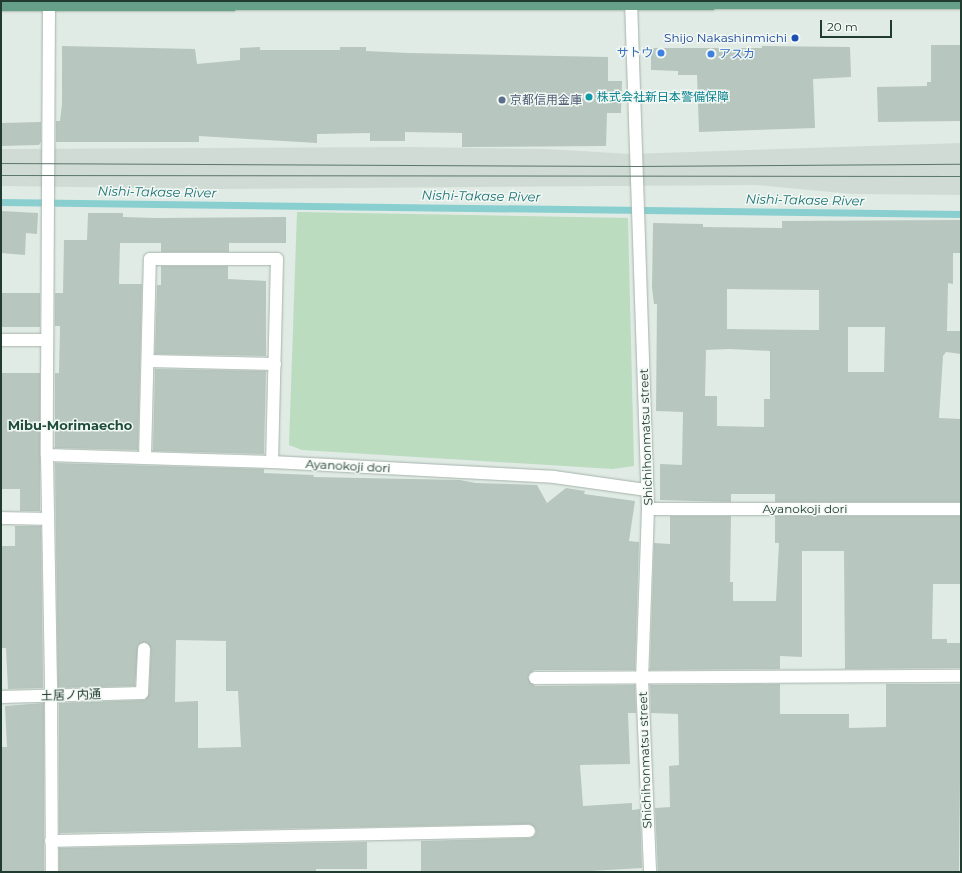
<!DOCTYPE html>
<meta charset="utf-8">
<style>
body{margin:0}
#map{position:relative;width:962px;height:873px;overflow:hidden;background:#e1ebe5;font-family:Montserrat,"Noto Sans JP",sans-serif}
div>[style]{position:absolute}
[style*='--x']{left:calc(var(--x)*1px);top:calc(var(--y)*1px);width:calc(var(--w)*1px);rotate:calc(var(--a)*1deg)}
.built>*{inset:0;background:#cfdbd4}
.green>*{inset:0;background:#bbdcbf}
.stream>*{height:7px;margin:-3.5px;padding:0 3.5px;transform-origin:3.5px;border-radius:3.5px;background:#8acfcf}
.building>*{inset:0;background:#b7c6be}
.roads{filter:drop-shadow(0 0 1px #a4b3ab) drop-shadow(0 0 1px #a4b3ab)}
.pedestrian>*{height:12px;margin:-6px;padding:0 6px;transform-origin:6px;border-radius:6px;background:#fff}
.minor>*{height:12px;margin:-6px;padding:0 6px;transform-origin:6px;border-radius:6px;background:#fff}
.primary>*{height:12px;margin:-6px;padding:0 6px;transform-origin:6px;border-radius:6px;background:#67a089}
.tram>*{height:1px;margin:-0.5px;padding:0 0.5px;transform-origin:0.5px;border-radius:0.5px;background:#5c776c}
.dots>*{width:11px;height:11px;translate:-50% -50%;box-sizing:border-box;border:2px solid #f2f8f4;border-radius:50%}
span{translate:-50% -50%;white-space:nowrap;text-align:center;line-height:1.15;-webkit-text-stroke:3px #f2f8f4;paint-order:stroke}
.transit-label{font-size:12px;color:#164399}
.right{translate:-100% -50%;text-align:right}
.shop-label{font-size:12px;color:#366cbe}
.left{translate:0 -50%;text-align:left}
.culture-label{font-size:12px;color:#0d838f}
.service-label{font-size:12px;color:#4e5e75}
.street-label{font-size:12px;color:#223b31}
.water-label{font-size:13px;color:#1e7476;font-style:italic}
.neighbourhood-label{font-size:13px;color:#1e4d3b;font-weight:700}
.frame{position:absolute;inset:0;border:2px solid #223b31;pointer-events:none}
.scale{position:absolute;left:820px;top:20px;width:72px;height:18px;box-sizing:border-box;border:2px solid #223b31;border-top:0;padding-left:5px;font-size:12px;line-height:14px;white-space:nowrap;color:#223b31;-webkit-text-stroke:3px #f2f8f4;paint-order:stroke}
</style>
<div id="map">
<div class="built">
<i style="clip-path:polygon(961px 143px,961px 195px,852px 194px,756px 185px,217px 189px,1px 186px,1px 149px,414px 147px,547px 149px,630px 154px)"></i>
</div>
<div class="green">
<i style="clip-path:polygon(297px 212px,628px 218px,634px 466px,613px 469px,302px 450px,289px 445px)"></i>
</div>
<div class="stream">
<i style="--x:1;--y:202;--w:960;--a:0.72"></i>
</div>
<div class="building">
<i style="clip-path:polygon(931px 45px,961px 45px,961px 121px,878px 122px,877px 87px,927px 86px,927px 82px,931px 82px)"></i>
<i style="clip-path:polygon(62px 46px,195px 49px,197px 64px,240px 60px,240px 48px,260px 47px,260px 50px,340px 50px,340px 47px,366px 47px,366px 51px,409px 53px,608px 57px,608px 81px,622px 81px,621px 113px,607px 113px,606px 146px,462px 147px,462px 133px,405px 132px,405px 141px,370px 141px,370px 133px,317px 134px,317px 143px,199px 136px,199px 142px,56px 142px,56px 121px,60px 121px,62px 104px)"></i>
<i style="clip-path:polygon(762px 46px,850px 47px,851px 77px,813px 79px,815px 128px,699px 132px,697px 75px,678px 75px,678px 71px,651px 70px,651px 48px,762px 48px)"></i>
<i style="clip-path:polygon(41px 122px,41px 142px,39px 145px,1px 146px,1px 123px)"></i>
<i style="clip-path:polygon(1px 211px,38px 213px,37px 234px,26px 233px,25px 255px,1px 253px)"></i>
<i style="clip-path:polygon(88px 213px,123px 213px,123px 217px,156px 218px,286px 217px,286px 243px,229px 243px,229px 252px,161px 252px,161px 243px,120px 243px,119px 284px,142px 284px,138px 450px,55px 448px,55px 373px,59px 373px,60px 326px,55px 326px,55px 293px,63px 293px,64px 240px,87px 240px)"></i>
<i style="clip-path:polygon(evenodd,961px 220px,961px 253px,953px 253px,953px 284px,948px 283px,947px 331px,961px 331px,961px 354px,946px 352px,943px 356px,939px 418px,961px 419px,961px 502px,775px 502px,775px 494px,731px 494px,731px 502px,660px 500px,660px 464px,682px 465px,683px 412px,656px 411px,657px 304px,654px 304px,652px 288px,653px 223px,703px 224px,703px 227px,782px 228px,782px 221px,961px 220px,727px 289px,819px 290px,819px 330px,727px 329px,727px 289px,961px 220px,848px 327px,885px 327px,884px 372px,848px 372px,848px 327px,961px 220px,729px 349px,770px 351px,770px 399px,764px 399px,764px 427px,717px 426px,717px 396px,705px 396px,706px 350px,729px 349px)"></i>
<i style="clip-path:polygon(161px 266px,228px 266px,228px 279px,266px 281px,266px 356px,155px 354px,157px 285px,161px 285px)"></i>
<i style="clip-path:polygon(1px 293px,40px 293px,40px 327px,1px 327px)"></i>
<i style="clip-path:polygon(155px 369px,266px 371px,264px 454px,153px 451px)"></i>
<i style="clip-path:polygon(1px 373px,40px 373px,40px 511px,20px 511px,20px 489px,1px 489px)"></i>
<i style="clip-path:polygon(evenodd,55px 463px,264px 469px,264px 473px,314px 475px,313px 477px,460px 480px,476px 483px,537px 485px,547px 503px,566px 488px,585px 491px,584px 494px,635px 501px,629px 541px,639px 542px,635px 670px,535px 670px,529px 674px,528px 678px,535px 686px,635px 685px,636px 713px,628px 713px,630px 764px,580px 765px,583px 806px,632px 803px,632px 810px,640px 809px,642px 868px,574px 872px,421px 872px,421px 841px,530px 838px,535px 835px,536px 830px,529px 824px,59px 833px,59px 703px,145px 700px,149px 693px,151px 649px,145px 642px,138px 645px,135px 686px,58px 688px,55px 463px,176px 640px,226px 641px,226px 691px,238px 691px,241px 747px,198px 748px,198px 701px,175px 702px,176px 640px)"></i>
<i style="clip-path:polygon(670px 516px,731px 516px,730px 582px,733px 582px,733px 601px,776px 601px,779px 543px,775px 543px,775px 516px,961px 516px,961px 584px,933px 584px,932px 639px,947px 639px,947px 643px,961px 643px,961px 668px,845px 669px,844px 551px,802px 551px,802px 657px,780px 656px,780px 669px,650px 670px,654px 543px,670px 544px)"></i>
<i style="clip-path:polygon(15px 526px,41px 526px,43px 688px,8px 689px,6px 648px,1px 648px,2px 546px,15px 546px)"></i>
<i style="clip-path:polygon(780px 684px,780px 714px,849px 714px,849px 728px,886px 727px,886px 684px,961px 684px,959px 872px,658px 872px,655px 808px,670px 807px,669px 766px,679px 765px,678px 714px,651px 713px,650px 685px)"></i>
<i style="clip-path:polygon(44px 703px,44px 872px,2px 872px,1px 747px,7px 747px,5px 706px)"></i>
<i style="clip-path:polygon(367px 842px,367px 869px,316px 869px,316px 872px,59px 872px,59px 848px)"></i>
</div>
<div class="roads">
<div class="pedestrian">
<i style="--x:51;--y:696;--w:176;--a:89.7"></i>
</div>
<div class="minor">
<i style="--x:631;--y:1;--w:508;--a:88.08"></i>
<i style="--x:648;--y:509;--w:170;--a:92"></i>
<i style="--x:642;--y:679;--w:193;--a:87.6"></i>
<i style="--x:49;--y:5;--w:450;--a:90.3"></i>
<i style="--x:47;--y:455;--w:241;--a:89"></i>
<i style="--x:1;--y:340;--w:46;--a:0"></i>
<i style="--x:148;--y:361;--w:127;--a:1.4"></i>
<i style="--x:47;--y:455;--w:225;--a:1.8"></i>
<i style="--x:272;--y:462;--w:282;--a:3"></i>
<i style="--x:554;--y:477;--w:94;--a:8"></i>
<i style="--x:145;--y:458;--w:199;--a:-88.6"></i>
<i style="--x:150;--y:259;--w:127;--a:0"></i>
<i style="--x:277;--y:259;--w:203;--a:91.4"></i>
<i style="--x:648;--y:509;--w:313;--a:0"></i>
<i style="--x:1;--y:518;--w:46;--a:1.2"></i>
<i style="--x:535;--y:678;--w:426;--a:-0.3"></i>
<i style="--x:1;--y:697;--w:141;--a:-1.6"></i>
<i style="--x:142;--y:693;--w:44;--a:-87.4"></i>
<i style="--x:51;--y:841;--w:478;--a:-1.2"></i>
</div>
<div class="primary">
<i style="--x:1;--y:5;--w:960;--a:-0.12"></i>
</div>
</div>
<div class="tram">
<i style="--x:1;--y:163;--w:636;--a:0.27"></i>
<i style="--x:637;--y:166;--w:324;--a:-0.4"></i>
<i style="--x:1;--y:175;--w:960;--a:0.06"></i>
</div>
<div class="dots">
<i style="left:795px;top:38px;background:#1a4fb4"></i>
<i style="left:661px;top:53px;background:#3f7fe0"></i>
<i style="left:711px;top:54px;background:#3f7fe0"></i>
<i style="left:589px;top:97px;background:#0f9aa8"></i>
<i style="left:502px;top:100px;background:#5c6f8a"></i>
</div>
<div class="transit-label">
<span class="right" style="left:787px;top:38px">Shijo Nakashinmichi</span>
</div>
<div class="shop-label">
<span class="right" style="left:653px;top:53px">サトウ</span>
<span class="left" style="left:719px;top:54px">アスカ</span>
</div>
<div class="culture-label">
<span class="left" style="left:597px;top:97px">株式会社新日本警備保障</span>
</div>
<div class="service-label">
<span class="left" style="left:510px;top:100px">京都信用金庫</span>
</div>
<div class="street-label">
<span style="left:646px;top:437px;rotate:-92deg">Shichihonmatsu street</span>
<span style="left:348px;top:466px;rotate:3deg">Ayanokoji dori</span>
<span style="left:805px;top:509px">Ayanokoji dori</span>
<span style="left:71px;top:695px;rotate:-2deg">土居ノ内通</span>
<span style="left:645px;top:760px;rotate:-92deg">Shichihonmatsu street</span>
</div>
<div class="water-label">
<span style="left:157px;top:192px;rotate:1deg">Nishi-Takase River</span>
<span style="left:481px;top:196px;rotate:1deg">Nishi-Takase River</span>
<span style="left:805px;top:200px;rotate:1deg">Nishi-Takase River</span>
</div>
<div class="neighbourhood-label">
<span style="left:70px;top:425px">Mibu-Morimaecho</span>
</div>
<div class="frame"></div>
<div class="scale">20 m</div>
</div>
